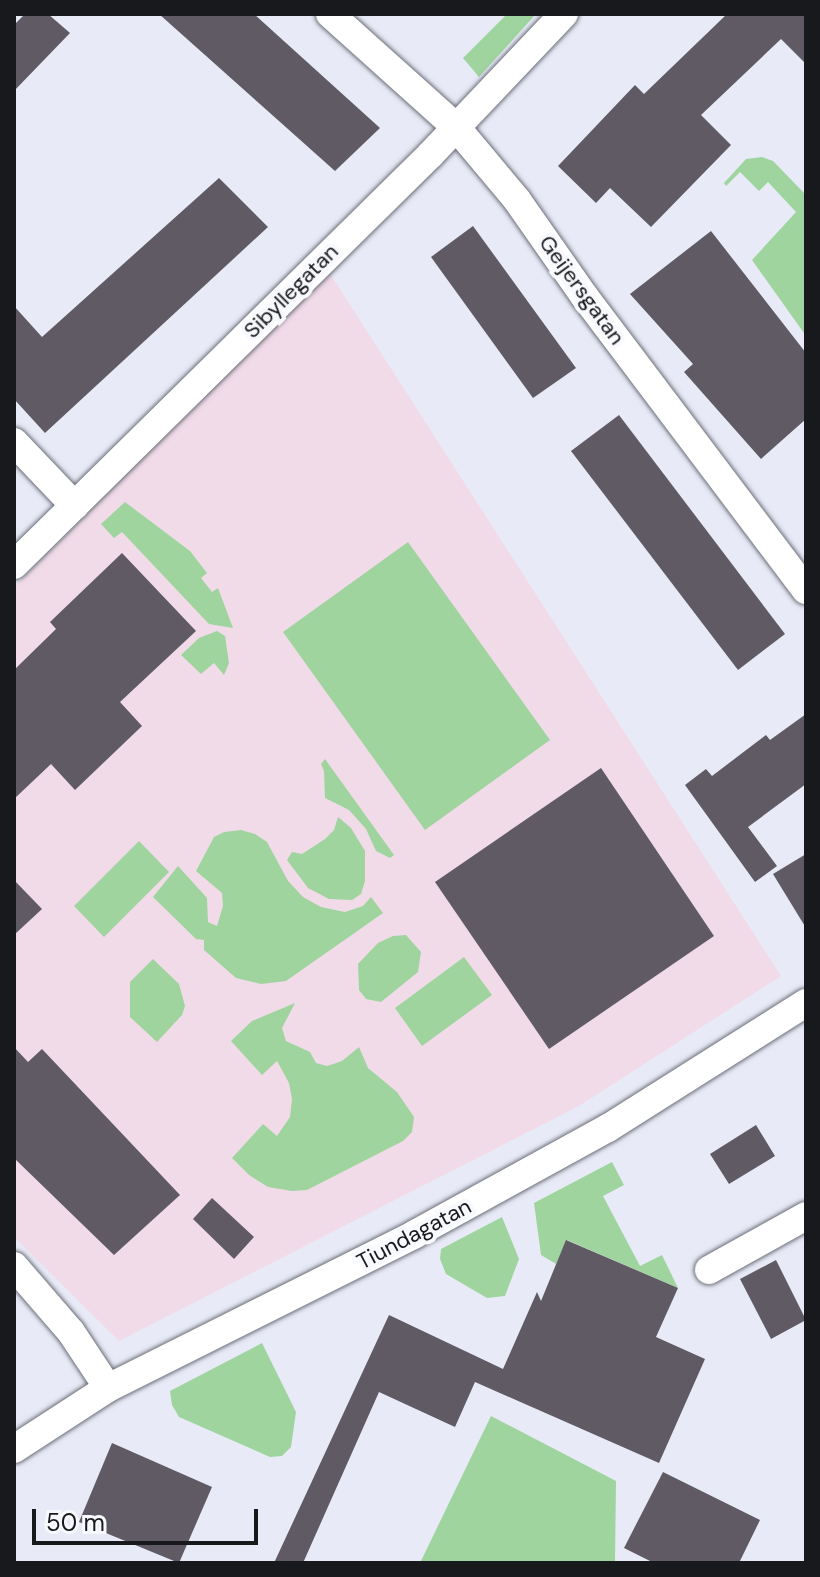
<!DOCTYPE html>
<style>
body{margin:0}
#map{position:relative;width:820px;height:1577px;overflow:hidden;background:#e8ebf7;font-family:"DM Sans",sans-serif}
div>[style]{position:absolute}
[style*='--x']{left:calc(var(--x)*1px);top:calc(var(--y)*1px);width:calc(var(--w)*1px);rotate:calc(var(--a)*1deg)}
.education>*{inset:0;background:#f1dbe8}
.green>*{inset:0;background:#9fd49f}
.building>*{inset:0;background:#5f5a63}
.roads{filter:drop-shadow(0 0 2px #6c6e78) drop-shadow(0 0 2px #6c6e78)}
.minor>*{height:28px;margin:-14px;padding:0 14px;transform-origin:14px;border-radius:14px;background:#fff}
span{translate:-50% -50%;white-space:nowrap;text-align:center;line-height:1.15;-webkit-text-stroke:8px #f8f9fd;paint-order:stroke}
.street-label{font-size:22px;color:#18191d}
.frame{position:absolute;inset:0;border:16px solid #18191d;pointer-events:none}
.scale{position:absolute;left:32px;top:1509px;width:226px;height:36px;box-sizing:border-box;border:4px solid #18191d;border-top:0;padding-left:10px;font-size:24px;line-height:28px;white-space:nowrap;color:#18191d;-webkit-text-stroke:6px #f8f9fd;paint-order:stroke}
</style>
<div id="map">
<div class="education">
<i style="clip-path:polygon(329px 272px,781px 976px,579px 1106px,119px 1341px,14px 1237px,14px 587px)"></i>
</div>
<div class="green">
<i style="clip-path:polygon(507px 14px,536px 14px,479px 77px,463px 58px)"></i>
<i style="clip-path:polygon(762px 157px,773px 161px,806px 195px,806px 336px,752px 260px,796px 212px,768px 182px,759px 191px,740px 172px,726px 186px,724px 183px,746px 159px)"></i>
<i style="clip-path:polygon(125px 502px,190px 551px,207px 573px,201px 578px,212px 592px,218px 588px,233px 628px,209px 624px,122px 532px,114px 538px,101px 524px)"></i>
<i style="clip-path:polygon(408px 542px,550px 740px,425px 830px,283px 632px)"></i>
<i style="clip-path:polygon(217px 631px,225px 636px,229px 663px,224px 675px,214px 663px,201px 674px,181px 655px,199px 638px)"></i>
<i style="clip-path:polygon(325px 759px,394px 855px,390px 858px,376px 851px,366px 829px,349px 810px,325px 798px,324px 771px,321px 764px)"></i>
<i style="clip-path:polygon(338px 817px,351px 828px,365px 851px,365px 881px,361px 894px,352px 900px,329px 899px,308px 888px,287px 860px,292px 852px,302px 854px,325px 839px,334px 830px)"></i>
<i style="clip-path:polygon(241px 830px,255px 834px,267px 842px,288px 881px,303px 897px,321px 907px,345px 912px,363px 906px,371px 897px,383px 913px,286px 981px,261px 984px,236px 978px,204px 950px,204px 940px,196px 939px,153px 897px,178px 866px,207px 898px,208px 922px,217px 926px,223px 906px,222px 893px,196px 871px,214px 837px,224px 832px)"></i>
<i style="clip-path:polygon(139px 841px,169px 872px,104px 937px,74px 906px)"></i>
<i style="clip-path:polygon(406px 935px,421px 952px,418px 972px,381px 1002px,366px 999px,359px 990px,358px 964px,378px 943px,393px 936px)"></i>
<i style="clip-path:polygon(464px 957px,492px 995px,422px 1046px,395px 1008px)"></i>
<i style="clip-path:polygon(153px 959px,179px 984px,185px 1006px,182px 1015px,157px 1042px,130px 1017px,130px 982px)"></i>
<i style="clip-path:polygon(295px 1003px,282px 1028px,286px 1041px,310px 1052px,316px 1063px,327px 1066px,342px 1061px,359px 1047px,368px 1068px,397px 1092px,414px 1117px,412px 1132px,403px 1141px,307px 1190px,292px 1191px,268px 1187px,249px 1175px,232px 1158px,263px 1124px,277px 1136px,290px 1117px,292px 1099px,289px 1083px,277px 1061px,262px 1075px,231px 1041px,252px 1021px)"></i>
<i style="clip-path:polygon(612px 1162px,624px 1185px,603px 1196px,640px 1266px,662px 1255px,678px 1288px,567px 1240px,556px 1264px,541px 1255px,534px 1203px)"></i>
<i style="clip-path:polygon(502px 1217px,519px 1259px,505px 1296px,487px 1298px,446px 1274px,440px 1259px,441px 1249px)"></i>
<i style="clip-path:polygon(262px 1343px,296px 1412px,291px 1447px,282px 1456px,270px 1457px,179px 1417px,172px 1405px,170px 1391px)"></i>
<i style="clip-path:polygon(491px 1416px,616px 1481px,615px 1563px,420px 1563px)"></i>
</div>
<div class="building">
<i style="clip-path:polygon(25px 14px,48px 14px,70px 33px,14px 91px,14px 25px)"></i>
<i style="clip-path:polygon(159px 14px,254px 14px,380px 128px,335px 171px)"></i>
<i style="clip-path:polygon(727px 14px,806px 14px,806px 64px,781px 39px,701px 115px,731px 145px,651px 227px,610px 188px,596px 203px,558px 166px,635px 85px,644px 94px)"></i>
<i style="clip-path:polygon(219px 178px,268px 227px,45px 433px,14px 399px,14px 306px,42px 337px)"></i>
<i style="clip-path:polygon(473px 226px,576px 368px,533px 398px,431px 257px)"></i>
<i style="clip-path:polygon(711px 231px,806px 353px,806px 419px,761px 459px,684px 372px,693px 364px,630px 294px)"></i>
<i style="clip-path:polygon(619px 415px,785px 634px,738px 670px,571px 451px)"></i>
<i style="clip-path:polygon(122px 553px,196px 631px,120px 702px,142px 726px,75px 790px,51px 764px,14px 799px,14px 670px,56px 629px,50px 622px)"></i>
<i style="clip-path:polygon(806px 714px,806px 784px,748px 827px,777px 866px,755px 882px,685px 785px,706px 769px,712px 776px,766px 735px,770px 740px)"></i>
<i style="clip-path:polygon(601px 768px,714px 936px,549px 1049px,435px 882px)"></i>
<i style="clip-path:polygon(806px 854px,806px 928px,773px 874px)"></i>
<i style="clip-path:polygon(14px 880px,42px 909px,14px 935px)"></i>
<i style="clip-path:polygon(14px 1047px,28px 1062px,42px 1049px,180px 1195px,114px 1255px,14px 1158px)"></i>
<i style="clip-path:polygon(756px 1125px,775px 1156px,729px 1184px,710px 1154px)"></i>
<i style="clip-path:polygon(212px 1198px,254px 1237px,234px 1259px,193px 1219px)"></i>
<i style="clip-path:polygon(566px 1240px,678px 1288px,656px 1337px,705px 1359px,659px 1463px,475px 1382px,455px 1427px,379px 1392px,303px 1563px,274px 1563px,389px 1315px,503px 1369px,537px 1292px,541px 1301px)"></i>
<i style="clip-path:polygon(776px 1260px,806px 1320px,771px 1339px,740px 1279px)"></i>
<i style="clip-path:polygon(112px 1443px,212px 1487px,179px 1563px,79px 1522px)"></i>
<i style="clip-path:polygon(663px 1472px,760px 1520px,739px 1563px,654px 1563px,624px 1548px)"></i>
</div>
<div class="roads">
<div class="minor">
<i style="--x:330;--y:14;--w:169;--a:41.9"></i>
<i style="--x:456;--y:127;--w:95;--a:50.1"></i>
<i style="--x:517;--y:200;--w:118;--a:55"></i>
<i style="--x:585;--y:297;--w:367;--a:53"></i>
<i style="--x:14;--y:442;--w:88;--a:46.4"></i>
<i style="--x:14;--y:565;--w:585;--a:-44.58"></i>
<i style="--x:431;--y:154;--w:193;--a:-46.5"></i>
<i style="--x:14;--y:1266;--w:87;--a:49.2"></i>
<i style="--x:71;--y:1332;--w:67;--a:56.5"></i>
<i style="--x:709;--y:1270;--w:111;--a:-29.1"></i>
<i style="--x:14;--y:1449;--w:112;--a:-33"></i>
<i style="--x:108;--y:1388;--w:343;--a:-26.6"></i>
<i style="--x:415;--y:1234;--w:220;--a:-28.8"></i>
<i style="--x:608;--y:1128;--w:234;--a:-32.3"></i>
</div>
</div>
<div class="street-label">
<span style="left:582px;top:290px;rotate:54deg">Geijersgatan</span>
<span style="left:291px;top:291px;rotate:-45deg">Sibyllegatan</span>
<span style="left:414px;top:1234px;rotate:-28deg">Tiundagatan</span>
</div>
<div class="frame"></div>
<div class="scale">50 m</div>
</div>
